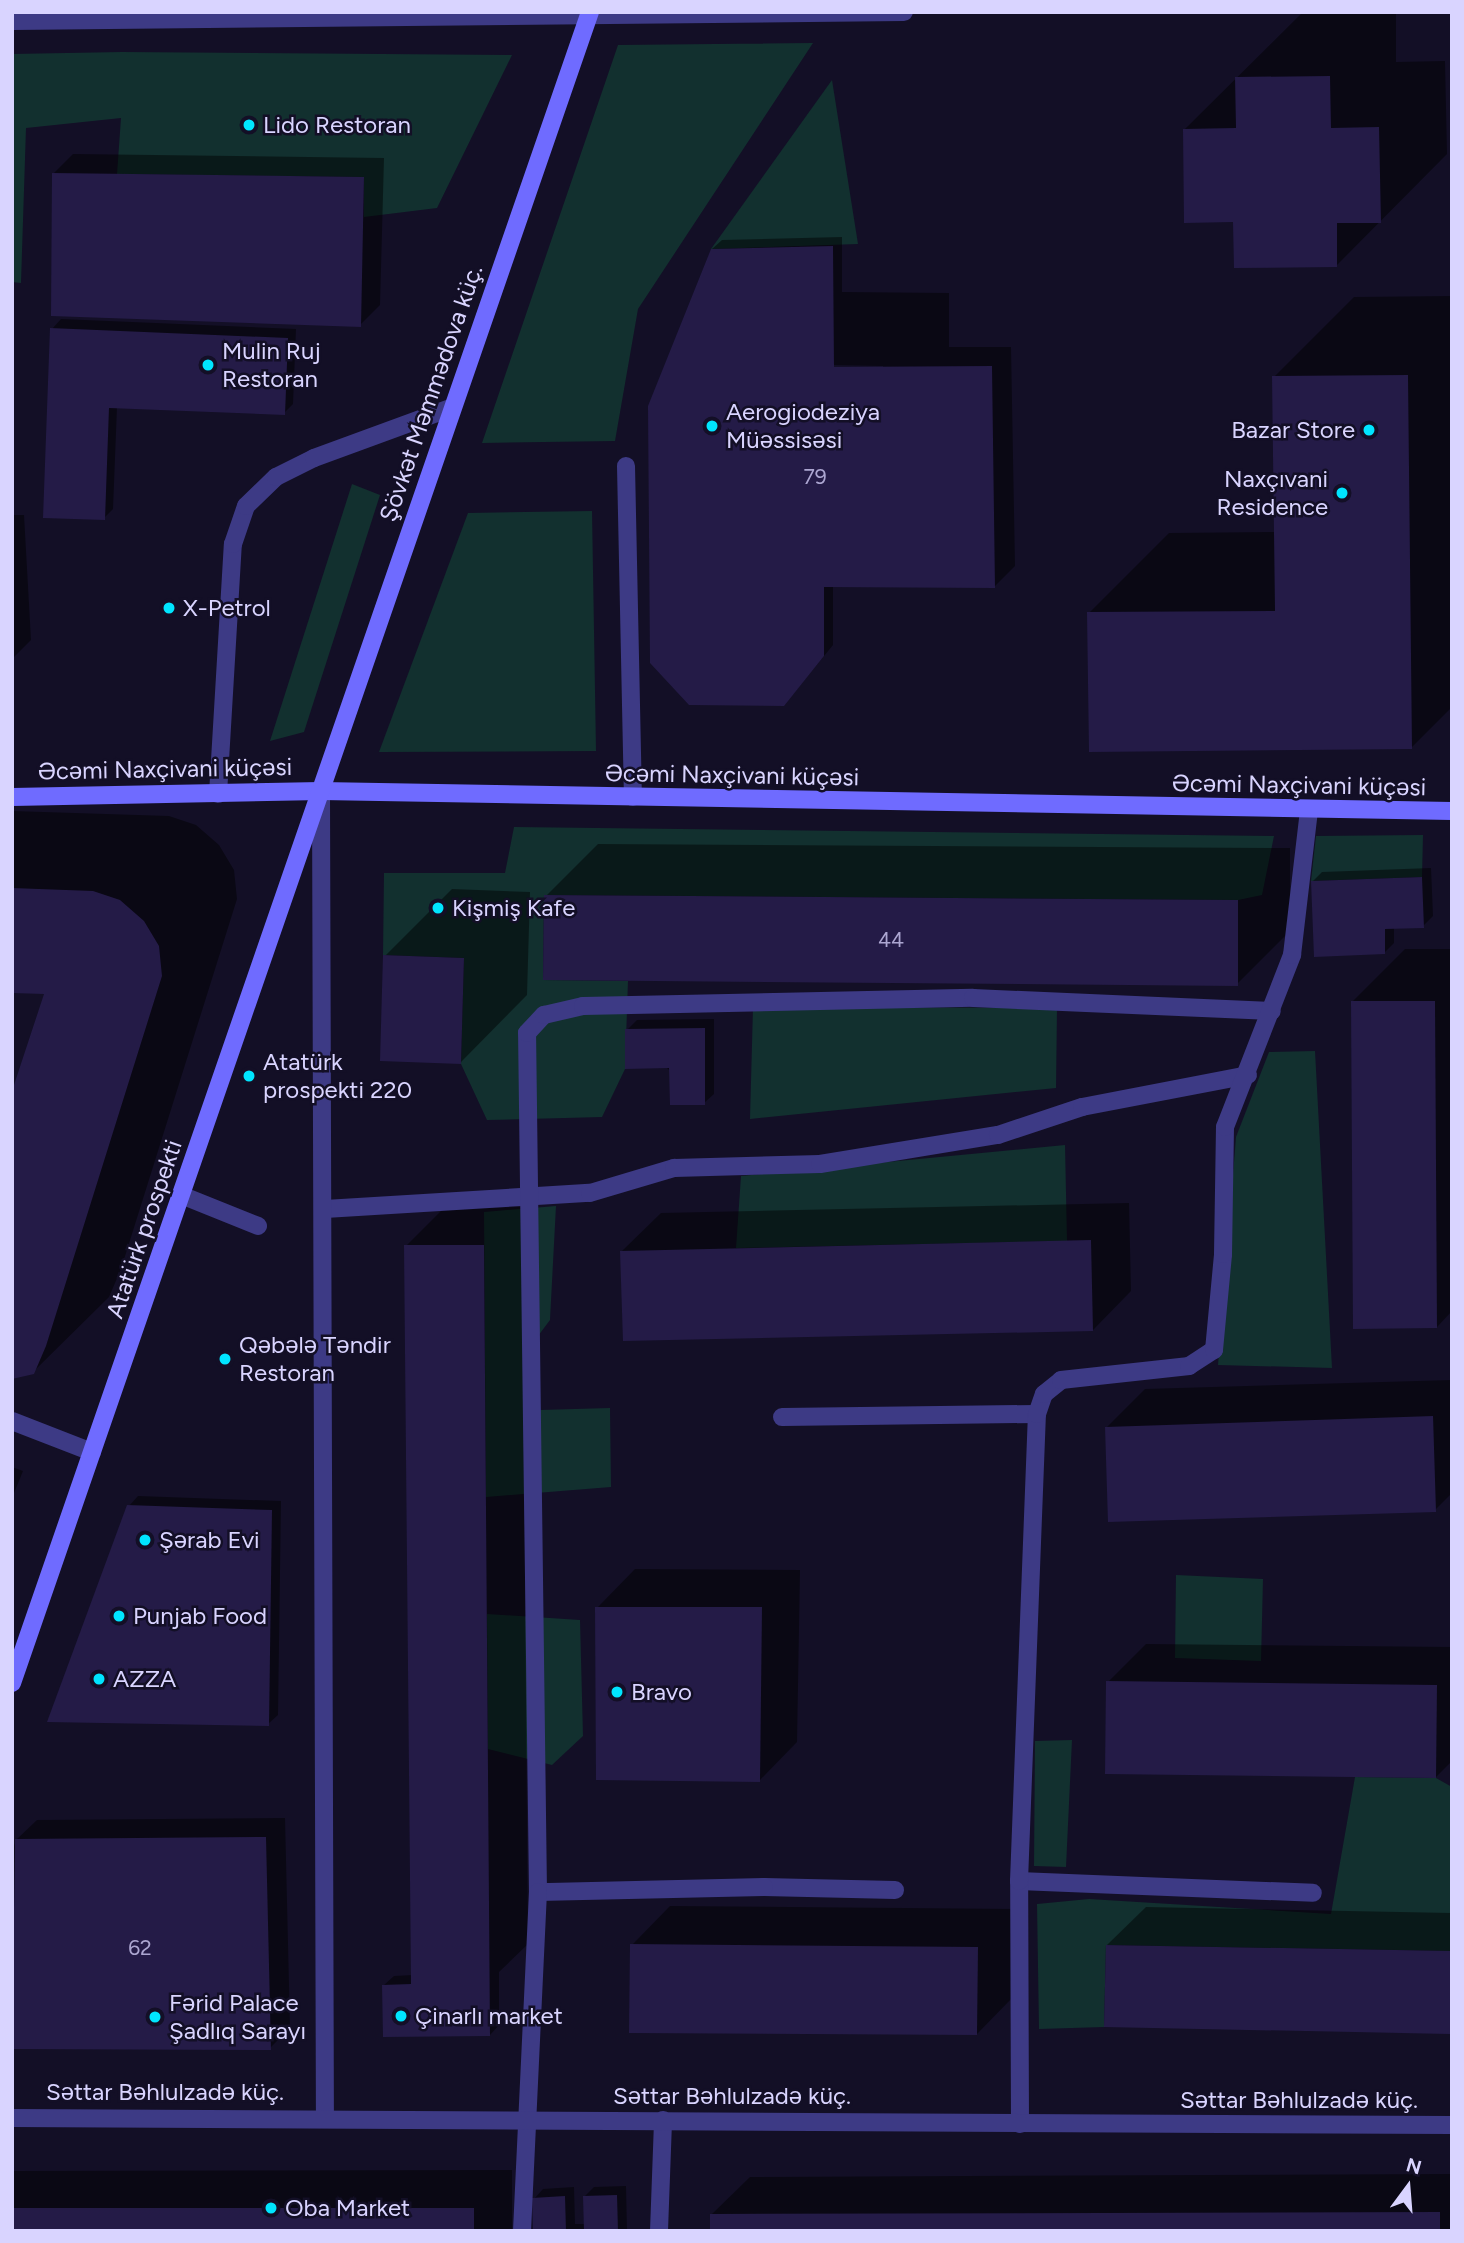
<!DOCTYPE html>
<meta charset="utf-8">
<style>
body{margin:0}
#map{position:relative;width:1464px;height:2243px;overflow:hidden;background:#130f26;font-family:Figtree,sans-serif}
div>[style]{position:absolute}
[style*='--x']{left:calc(var(--x)*1px);top:calc(var(--y)*1px);width:calc(var(--w)*1px);rotate:calc(var(--a)*1deg)}
.green>*{inset:0;background:#12302f}
.shadow>*{inset:0;background:#0007}
.building>*{inset:0;background:#241b47}
.lane>*{height:18px;margin:-9px;padding:0 9px;transform-origin:9px;border-radius:9px;background:#3d3a85}
.street>*{height:18px;margin:-9px;padding:0 9px;transform-origin:9px;border-radius:9px;background:#3d3a85}
.secondary>*{height:18px;margin:-9px;padding:0 9px;transform-origin:9px;border-radius:9px;background:#6f6bff}
.dots>*{width:19px;height:19px;translate:-50% -50%;box-sizing:border-box;border:4px solid #130f26;border-radius:50%}
span{translate:-50% -50%;white-space:nowrap;text-align:center;line-height:1.15;-webkit-text-stroke:5px #130f26;paint-order:stroke}
.number-label{font-size:21px;color:#aca6d1}
.number-label span{-webkit-text-stroke-width:0}
.poi-label{font-size:24px;color:#d9d4ff}
.left{translate:0 -50%;text-align:left}
.right{translate:-100% -50%;text-align:right}
.street-label{font-size:24px;color:#d9d4ff}
.frame{position:absolute;inset:0;border:14px solid #d9d4ff;pointer-events:none}
.north{position:absolute;left:1373px;top:2152px;width:70px;height:70px;-webkit-text-stroke:5px #130f26;paint-order:stroke;rotate:16deg;font-size:19px;font-weight:700;line-height:28px;text-align:center;color:#d9d4ff}
.north::after{content:'';display:block;margin:auto;width:24px;height:32px;background:#d9d4ff;clip-path:polygon(50% 0,100% 100%,50% 72%,0 100%)}
</style>
<div id="map">
<div class="green">
<i style="clip-path:polygon(813px 43px,638px 309px,615px 441px,482px 443px,618px 45px)"></i>
<i style="clip-path:polygon(122px 52px,512px 55px,437px 208px,364px 217px,364px 177px,117px 174px,121px 118px,26px 128px,21px 283px,12px 282px,12px 54px)"></i>
<i style="clip-path:polygon(832px 80px,858px 244px,711px 249px)"></i>
<i style="clip-path:polygon(352px 484px,380px 495px,304px 732px,270px 741px)"></i>
<i style="clip-path:polygon(592px 511px,596px 751px,379px 752px,468px 513px)"></i>
<i style="clip-path:polygon(514px 827px,1274px 836px,1262px 895px,1238px 900px,544px 895px,543px 980px,628px 981px,625px 1069px,602px 1117px,487px 1120px,461px 1064px,464px 958px,383px 955px,384px 873px,505px 873px)"></i>
<i style="clip-path:polygon(1423px 835px,1422px 877px,1311px 881px,1316px 836px)"></i>
<i style="clip-path:polygon(753px 1007px,1057px 1008px,1056px 1088px,750px 1119px)"></i>
<i style="clip-path:polygon(1315px 1051px,1332px 1368px,1218px 1365px,1236px 1137px,1269px 1052px)"></i>
<i style="clip-path:polygon(1065px 1145px,1067px 1241px,736px 1248px,741px 1176px)"></i>
<i style="clip-path:polygon(556px 1206px,550px 1320px,538px 1336px,540px 1410px,610px 1408px,611px 1487px,486px 1497px,484px 1212px)"></i>
<i style="clip-path:polygon(1176px 1575px,1263px 1579px,1261px 1661px,1175px 1658px)"></i>
<i style="clip-path:polygon(487px 1614px,580px 1620px,583px 1736px,552px 1765px,488px 1749px)"></i>
<i style="clip-path:polygon(1072px 1740px,1066px 1867px,1034px 1866px,1035px 1741px)"></i>
<i style="clip-path:polygon(1355px 1777px,1436px 1778px,1452px 1787px,1452px 1951px,1106px 1945px,1104px 2027px,1039px 2029px,1037px 1904px,1089px 1899px,1331px 1914px)"></i>
</div>
<div class="shadow">
<i style="clip-path:polygon(1303px 12px,1396px 12px,1396px 62px,1445px 61px,1447px 154px,1337px 265px,1235px 221px,1184px 130px)"></i>
<i style="clip-path:polygon(73px 154px,384px 158px,380px 305px,360px 325px,53px 174px)"></i>
<i style="clip-path:polygon(evenodd,842px 237px,842px 292px,949px 293px,949px 347px,1011px 347px,1015px 566px,995px 586px,833px 586px,833px 645px,793px 694px,712px 249px,722px 240px,842px 237px,830px 365px,883px 366px,883px 369px,830px 369px,830px 365px)"></i>
<i style="clip-path:polygon(1452px 296px,1452px 707px,1412px 747px,1089px 613px,1169px 533px,1276px 532px,1274px 377px,1354px 297px)"></i>
<i style="clip-path:polygon(61px 319px,296px 329px,293px 404px,284px 413px,117px 407px,113px 509px,104px 518px,52px 329px)"></i>
<i style="clip-path:polygon(12px 515px,24px 515px,31px 640px,12px 659px)"></i>
<i style="clip-path:polygon(12px 811px,169px 816px,196px 825px,219px 845px,234px 870px,237px 899px,121px 1269px,109px 1297px,33px 1372px,47px 992px,12px 991px)"></i>
<i style="clip-path:polygon(598px 844px,1290px 848px,1290px 931px,1237px 984px,546px 896px)"></i>
<i style="clip-path:polygon(1431px 868px,1433px 916px,1423px 926px,1394px 927px,1394px 943px,1384px 953px,1313px 881px,1322px 872px)"></i>
<i style="clip-path:polygon(452px 889px,530px 892px,527px 995px,461px 1062px,385px 956px)"></i>
<i style="clip-path:polygon(1405px 949px,1452px 949px,1452px 1311px,1437px 1327px,1352px 1002px)"></i>
<i style="clip-path:polygon(714px 1019px,714px 1094px,704px 1103px,627px 1030px,637px 1020px)"></i>
<i style="clip-path:polygon(1129px 1203px,1131px 1291px,1093px 1330px,622px 1251px,661px 1213px)"></i>
<i style="clip-path:polygon(522px 1207px,528px 1944px,499px 1972px,499px 2025px,490px 2035px,384px 1985px,394px 1976px,413px 1975px,406px 1246px,444px 1208px)"></i>
<i style="clip-path:polygon(1452px 1380px,1452px 1493px,1435px 1510px,1106px 1428px,1145px 1389px)"></i>
<i style="clip-path:polygon(12px 1467px,23px 1471px,12px 1498px)"></i>
<i style="clip-path:polygon(138px 1496px,281px 1501px,278px 1715px,268px 1724px,129px 1506px)"></i>
<i style="clip-path:polygon(635px 1569px,800px 1570px,797px 1742px,759px 1781px,597px 1608px)"></i>
<i style="clip-path:polygon(1146px 1644px,1452px 1647px,1452px 1761px,1436px 1777px,1108px 1682px)"></i>
<i style="clip-path:polygon(285px 1818px,290px 2028px,270px 2048px,12px 2047px,12px 1853px,16px 1840px,37px 1820px)"></i>
<i style="clip-path:polygon(670px 1906px,1015px 1909px,1015px 1995px,977px 2034px,632px 1945px)"></i>
<i style="clip-path:polygon(1146px 1907px,1452px 1913px,1452px 2030px,1107px 1945px)"></i>
<i style="clip-path:polygon(512px 2170px,512px 2231px,12px 2231px,12px 2171px)"></i>
<i style="clip-path:polygon(1452px 2174px,1452px 2231px,711px 2231px,711px 2215px,750px 2177px)"></i>
<i style="clip-path:polygon(626px 2186px,627px 2231px,535px 2231px,534px 2199px,543px 2189px,574px 2187px,575px 2224px,586px 2224px,585px 2196px,594px 2187px)"></i>
</div>
<div class="building">
<i style="clip-path:polygon(1330px 76px,1331px 128px,1379px 127px,1381px 223px,1337px 223px,1337px 267px,1234px 268px,1233px 222px,1184px 223px,1183px 129px,1236px 128px,1235px 77px)"></i>
<i style="clip-path:polygon(52px 173px,364px 177px,361px 327px,51px 316px)"></i>
<i style="clip-path:polygon(833px 246px,834px 367px,992px 366px,995px 588px,824px 587px,824px 656px,784px 706px,689px 705px,650px 663px,648px 406px,711px 249px)"></i>
<i style="clip-path:polygon(50px 328px,288px 338px,285px 415px,109px 408px,105px 520px,43px 518px)"></i>
<i style="clip-path:polygon(1408px 375px,1412px 749px,1089px 752px,1087px 612px,1275px 611px,1272px 376px)"></i>
<i style="clip-path:polygon(1422px 877px,1424px 928px,1385px 929px,1385px 954px,1314px 957px,1311px 881px)"></i>
<i style="clip-path:polygon(12px 888px,93px 891px,120px 900px,144px 921px,159px 946px,162px 976px,46px 1346px,34px 1374px,12px 1379px,12px 1091px,44px 994px,12px 993px)"></i>
<i style="clip-path:polygon(544px 895px,1238px 900px,1238px 986px,543px 980px)"></i>
<i style="clip-path:polygon(383px 955px,464px 958px,461px 1064px,380px 1061px)"></i>
<i style="clip-path:polygon(1351px 1001px,1435px 1001px,1437px 1328px,1353px 1329px)"></i>
<i style="clip-path:polygon(705px 1028px,705px 1105px,670px 1105px,669px 1068px,625px 1069px,625px 1029px)"></i>
<i style="clip-path:polygon(1091px 1240px,1093px 1331px,623px 1341px,620px 1251px)"></i>
<i style="clip-path:polygon(404px 1245px,484px 1245px,490px 2036px,383px 2037px,382px 1985px,411px 1984px)"></i>
<i style="clip-path:polygon(1433px 1416px,1436px 1512px,1108px 1522px,1105px 1427px)"></i>
<i style="clip-path:polygon(127px 1505px,272px 1510px,269px 1726px,47px 1722px)"></i>
<i style="clip-path:polygon(595px 1607px,762px 1607px,760px 1782px,596px 1780px)"></i>
<i style="clip-path:polygon(1106px 1681px,1437px 1685px,1436px 1778px,1105px 1774px)"></i>
<i style="clip-path:polygon(266px 1837px,271px 2050px,12px 2049px,15px 1839px)"></i>
<i style="clip-path:polygon(630px 1944px,978px 1947px,977px 2035px,629px 2033px)"></i>
<i style="clip-path:polygon(1106px 1945px,1452px 1951px,1450px 2034px,1104px 2027px)"></i>
<i style="clip-path:polygon(617px 2195px,618px 2231px,584px 2231px,583px 2196px)"></i>
<i style="clip-path:polygon(565px 2196px,566px 2231px,533px 2231px,532px 2198px)"></i>
<i style="clip-path:polygon(12px 2208px,474px 2208px,474px 2231px,12px 2231px)"></i>
<i style="clip-path:polygon(1440px 2212px,1440px 2231px,710px 2231px,710px 2214px)"></i>
</div>
<div class="lane">
<i style="--x:626;--y:466;--w:331;--a:88.8"></i>
<i style="--x:218;--y:794;--w:250;--a:-86.6"></i>
<i style="--x:233;--y:544;--w:40;--a:-71.1"></i>
<i style="--x:246;--y:506;--w:42;--a:-44"></i>
<i style="--x:276;--y:477;--w:42;--a:-26.6"></i>
<i style="--x:314;--y:458;--w:146;--a:-20.1"></i>
<i style="--x:181;--y:1195;--w:83;--a:21.9"></i>
<i style="--x:325;--y:1209;--w:265;--a:-3.5"></i>
<i style="--x:590;--y:1193;--w:88;--a:-16.6"></i>
<i style="--x:674;--y:1168;--w:146;--a:-1.6"></i>
<i style="--x:820;--y:1164;--w:180;--a:-9.3"></i>
<i style="--x:998;--y:1135;--w:89;--a:-18.4"></i>
<i style="--x:1082;--y:1107;--w:169;--a:-10.9"></i>
<i style="--x:782;--y:1417;--w:255;--a:-0.7"></i>
<i style="--x:12;--y:1421;--w:86;--a:21.2"></i>
<i style="--x:1019;--y:1881;--w:294;--a:2.3"></i>
<i style="--x:895;--y:1890;--w:131;--a:-178.7"></i>
<i style="--x:764;--y:1887;--w:226;--a:178.7"></i>
<i style="--x:538;--y:1892;--w:859;--a:-90.73"></i>
<i style="--x:527;--y:1033;--w:25;--a:-47"></i>
<i style="--x:544;--y:1015;--w:40;--a:-13"></i>
<i style="--x:583;--y:1006;--w:390;--a:-1.2"></i>
<i style="--x:973;--y:998;--w:299;--a:2.5"></i>
<i style="--x:1020;--y:2124;--w:243;--a:-90.2"></i>
<i style="--x:1019;--y:1881;--w:467;--a:-87.8"></i>
<i style="--x:1037;--y:1414;--w:21;--a:-71"></i>
<i style="--x:1044;--y:1394;--w:22;--a:-39"></i>
<i style="--x:1061;--y:1380;--w:129;--a:-6.2"></i>
<i style="--x:1189;--y:1366;--w:30;--a:-33"></i>
<i style="--x:1214;--y:1350;--w:96;--a:-84.6"></i>
<i style="--x:1223;--y:1254;--w:127;--a:-89.1"></i>
<i style="--x:1225;--y:1127;--w:185;--a:-68.7"></i>
<i style="--x:1292;--y:955;--w:145;--a:-83.3"></i>
<i style="--x:522;--y:2231;--w:339;--a:-87.3"></i>
<i style="--x:659;--y:2231;--w:111;--a:-87.9"></i>
</div>
<div class="street">
<i style="--x:12;--y:21;--w:892;--a:-0.58"></i>
<i style="--x:321;--y:793;--w:1323;--a:89.83"></i>
<i style="--x:12;--y:2118;--w:1440;--a:0.28"></i>
</div>
<div class="secondary">
<i style="--x:12;--y:797;--w:309;--a:-1.1"></i>
<i style="--x:321;--y:791;--w:1131;--a:1.01"></i>
<i style="--x:12;--y:1683;--w:1768;--a:-70.92"></i>
</div>
<div class="dots">
<i style="left:249px;top:125px;background:#00e5ff"></i>
<i style="left:208px;top:365px;background:#00e5ff"></i>
<i style="left:712px;top:426px;background:#00e5ff"></i>
<i style="left:1369px;top:430px;background:#00e5ff"></i>
<i style="left:1342px;top:493px;background:#00e5ff"></i>
<i style="left:169px;top:608px;background:#00e5ff"></i>
<i style="left:438px;top:908px;background:#00e5ff"></i>
<i style="left:249px;top:1076px;background:#00e5ff"></i>
<i style="left:225px;top:1359px;background:#00e5ff"></i>
<i style="left:145px;top:1540px;background:#00e5ff"></i>
<i style="left:119px;top:1616px;background:#00e5ff"></i>
<i style="left:99px;top:1679px;background:#00e5ff"></i>
<i style="left:617px;top:1692px;background:#00e5ff"></i>
<i style="left:401px;top:2016px;background:#00e5ff"></i>
<i style="left:155px;top:2017px;background:#00e5ff"></i>
<i style="left:271px;top:2208px;background:#00e5ff"></i>
</div>
<div class="number-label">
<span style="left:815px;top:477px">79</span>
<span style="left:891px;top:940px">44</span>
<span style="left:140px;top:1948px">62</span>
</div>
<div class="poi-label">
<span class="left" style="left:263px;top:125px">Lido Restoran</span>
<span class="left" style="left:222px;top:365px">Mulin Ruj<br>Restoran</span>
<span class="left" style="left:726px;top:426px">Aerogiodeziya<br>Müəssisəsi</span>
<span class="right" style="left:1355px;top:430px">Bazar Store</span>
<span class="right" style="left:1328px;top:493px">Naxçıvani<br>Residence</span>
<span class="left" style="left:183px;top:608px">X-Petrol</span>
<span class="left" style="left:452px;top:908px">Kişmiş Kafe</span>
<span class="left" style="left:263px;top:1076px">Atatürk<br>prospekti 220</span>
<span class="left" style="left:239px;top:1359px">Qəbələ Təndir<br>Restoran</span>
<span class="left" style="left:159px;top:1540px">Şərab Evi</span>
<span class="left" style="left:133px;top:1616px">Punjab Food</span>
<span class="left" style="left:113px;top:1679px">AZZA</span>
<span class="left" style="left:631px;top:1692px">Bravo</span>
<span class="left" style="left:169px;top:2017px">Fərid Palace<br>Şadlıq Sarayı</span>
<span class="left" style="left:415px;top:2016px">Çinarlı market</span>
<span class="left" style="left:285px;top:2208px">Oba Market</span>
</div>
<div class="street-label">
<span style="left:431px;top:393px;rotate:-71deg">Şövkət Məmmədova küç.</span>
<span style="left:165px;top:769px;rotate:-1deg">Əcəmi Naxçivani küçəsi</span>
<span style="left:732px;top:775px;rotate:1deg">Əcəmi Naxçivani küçəsi</span>
<span style="left:1299px;top:785px;rotate:1deg">Əcəmi Naxçivani küçəsi</span>
<span style="left:144px;top:1229px;rotate:-71deg">Atatürk prospekti</span>
<span style="left:165px;top:2092px">Səttar Bəhlulzadə küç.</span>
<span style="left:732px;top:2096px">Səttar Bəhlulzadə küç.</span>
<span style="left:1299px;top:2100px">Səttar Bəhlulzadə küç.</span>
</div>
<div class="frame"></div>
<div class="north">N</div>
</div>
